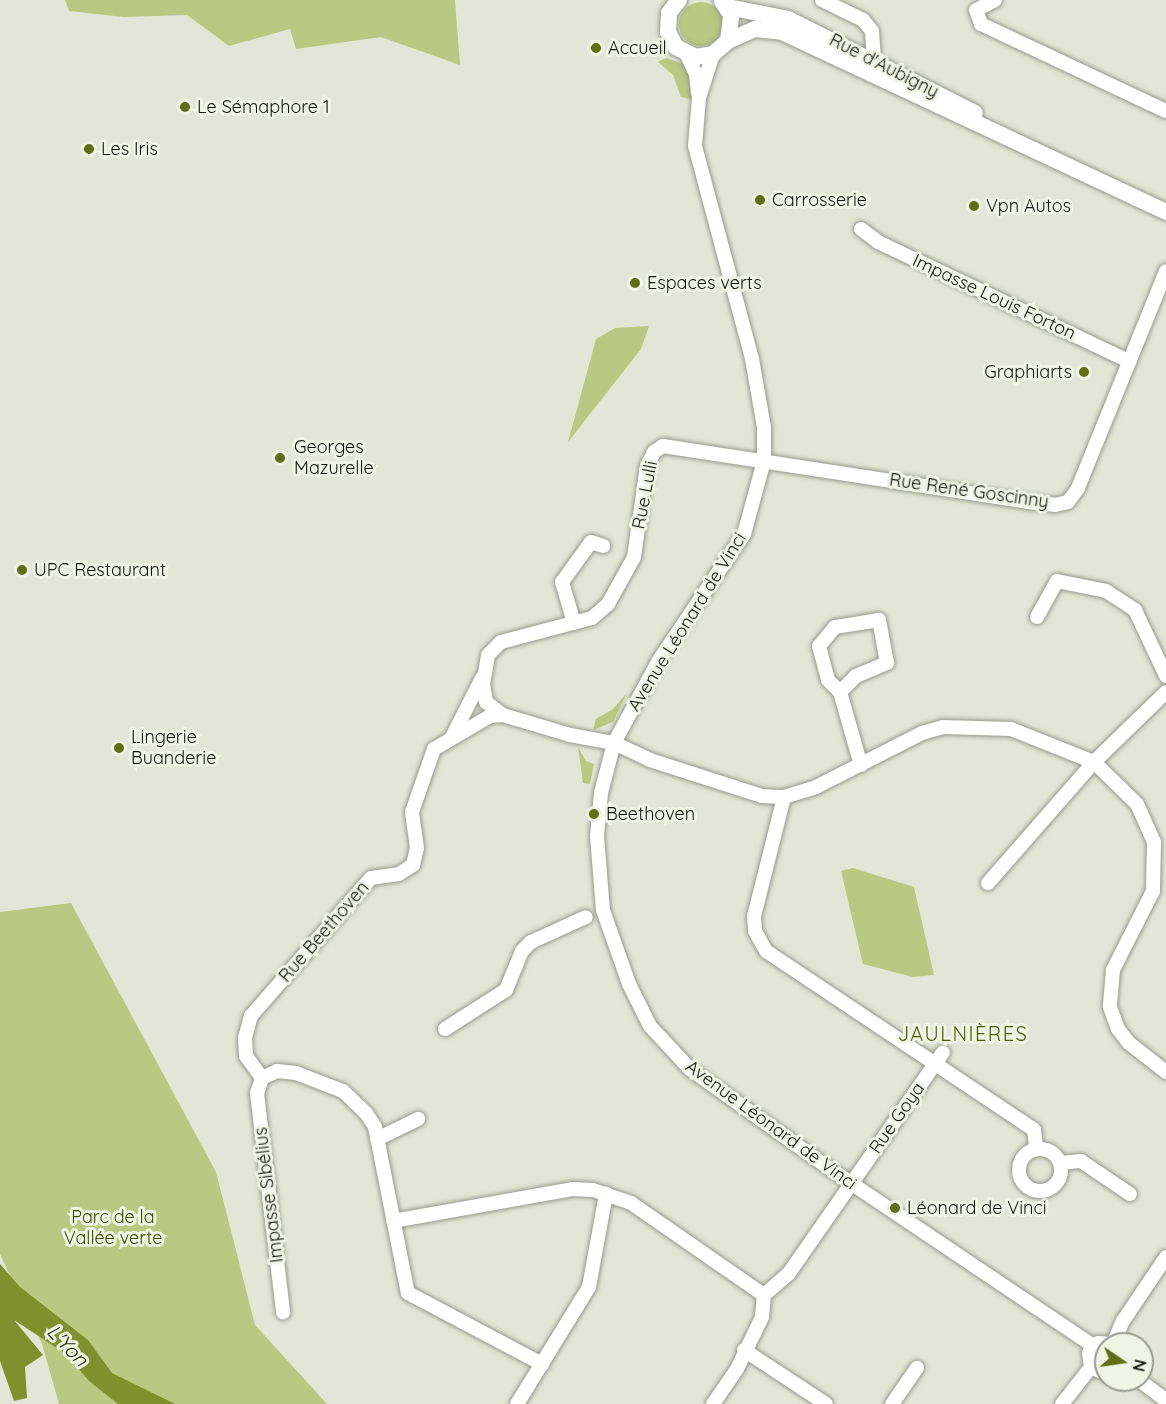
<!DOCTYPE html>
<meta charset="utf-8">
<style>
body{margin:0}
#map{position:relative;width:1166px;height:1404px;overflow:hidden;background:#e3e6d7;font-family:Quicksand,sans-serif}
div>[style]{position:absolute}
[style*='--x']{left:calc(var(--x)*1px);top:calc(var(--y)*1px);width:calc(var(--w)*1px);rotate:calc(var(--a)*1deg)}
.green>*{inset:0;background:#bac881}
.round{border-radius:50%}
.water>*{inset:0;background:#80902d}
.roads{filter:drop-shadow(0 0 2px #969a8b) drop-shadow(0 0 2px #969a8b)}
.minor>*{height:14px;margin:-7px;padding:0 7px;transform-origin:7px;border-radius:7px;background:#fff}
.minor>.ring{margin:-7px;padding:0;box-sizing:content-box;background:none;border:14px solid #fff;border-radius:50%}
.major>*{height:16px;margin:-8px;padding:0 8px;transform-origin:8px;border-radius:8px;background:#fff}
.dots>*{width:16px;height:16px;translate:-50% -50%;box-sizing:border-box;border:3px solid #f0f4e4;border-radius:50%}
span{translate:-50% -50%;white-space:nowrap;text-align:center;line-height:1.15;-webkit-text-stroke:6px #f0f4e4;paint-order:stroke}
.poi-label{font-size:18px;color:#13140f}
.left{translate:0 -50%;text-align:left}
.right{translate:-100% -50%;text-align:right}
.street-label{font-size:18px;color:#13140f}
.park-label{font-size:18px;color:#414b00}
.neighbourhood-label{font-size:20px;color:#525d0c;letter-spacing:1.5px}
.water-label{font-size:20px;color:#272d03;font-style:italic}
.north{position:absolute;left:1094px;top:1332px;width:60px;height:60px;box-sizing:border-box;background:#f0f4e4;border:2px solid #989a8f;border-radius:50%;rotate:103deg;font-size:16px;font-weight:700;line-height:24px;text-align:center;color:#13140f}
.north::after{content:'';display:block;margin:auto;width:21px;height:27px;background:#616e17;clip-path:polygon(50% 0,100% 100%,50% 72%,0 100%)}
</style>
<div id="map">
<div class="green">
<i style="clip-path:polygon(65px 0,455px 0,460px 65px,381px 37px,296px 49px,290px 29px,229px 46px,187px 15px,124px 17px,69px 11px)"></i>
<i class="round" style="left:679px;top:2px;width:44px;height:44px"></i>
<i style="clip-path:polygon(666px 58px,687px 65px,694px 93px,690px 99px,681px 97px,673px 75px,658px 62px)"></i>
<i style="clip-path:polygon(649px 326px,641px 349px,568px 442px,596px 339px,615px 328px)"></i>
<i style="clip-path:polygon(627px 693px,613px 722px,593px 730px,596px 719px,613px 709px)"></i>
<i style="clip-path:polygon(578px 747px,586px 761px,594px 764px,590px 784px,583px 783px)"></i>
<i style="clip-path:polygon(853px 868px,914px 887px,934px 975px,913px 977px,863px 964px,841px 871px)"></i>
<i style="clip-path:polygon(71px 903px,216px 1172px,255px 1325px,327px 1404px,59px 1404px,42px 1344px,0 1254px,0 912px)"></i>
</div>
<div class="water">
<i style="clip-path:polygon(0 1264px,20px 1287px,88px 1340px,112px 1373px,175px 1404px,118px 1404px,89px 1381px,66px 1354px,14px 1320px,43px 1355px,25px 1367px,27px 1398px,14px 1401px,0 1361px)"></i>
</div>
<div class="roads">
<div class="minor">
<i style="--x:822;--y:0;--w:46;--a:26"></i>
<i style="--x:863;--y:20;--w:14;--a:51"></i>
<i style="--x:872;--y:31;--w:29;--a:86"></i>
<i style="--x:995;--y:0;--w:21;--a:152"></i>
<i style="--x:976;--y:10;--w:15;--a:70"></i>
<i style="--x:981;--y:24;--w:204;--a:25.2"></i>
<i style="--x:713;--y:54;--w:46;--a:107.7"></i>
<i style="--x:699;--y:98;--w:48;--a:94.8"></i>
<i style="--x:695;--y:146;--w:220;--a:75"></i>
<i style="--x:752;--y:359;--w:69;--a:80"></i>
<i style="--x:764;--y:427;--w:34;--a:90"></i>
<i style="--x:764;--y:461;--w:76;--a:105.3"></i>
<i style="--x:744;--y:534;--w:152;--a:124"></i>
<i style="--x:659;--y:660;--w:94;--a:118.5"></i>
<i style="--x:614;--y:743;--w:52;--a:104.6"></i>
<i style="--x:601;--y:793;--w:43;--a:95.3"></i>
<i style="--x:597;--y:836;--w:74;--a:85.4"></i>
<i style="--x:603;--y:910;--w:78;--a:70.6"></i>
<i style="--x:629;--y:984;--w:47;--a:63.4"></i>
<i style="--x:650;--y:1026;--w:59;--a:47.1"></i>
<i style="--x:690;--y:1069;--w:172;--a:35.5"></i>
<i style="--x:830;--y:1169;--w:317;--a:33.9"></i>
<i style="--x:687;--y:55;--w:21;--a:65"></i>
<i style="--x:696;--y:74;--w:19;--a:84"></i>
<i style="--x:861;--y:229;--w:21;--a:37"></i>
<i style="--x:878;--y:242;--w:278;--a:25.4"></i>
<i style="--x:1037;--y:617;--w:41;--a:-60.9"></i>
<i style="--x:1057;--y:581;--w:50;--a:11.5"></i>
<i style="--x:1106;--y:591;--w:35;--a:33"></i>
<i style="--x:1135;--y:610;--w:73;--a:64.8"></i>
<i style="--x:574;--y:623;--w:43;--a:-106.3"></i>
<i style="--x:562;--y:582;--w:49;--a:-54.1"></i>
<i style="--x:591;--y:542;--w:13;--a:18"></i>
<i style="--x:840;--y:692;--w:23;--a:-45"></i>
<i style="--x:856;--y:676;--w:34;--a:-23"></i>
<i style="--x:887;--y:663;--w:44;--a:-100.5"></i>
<i style="--x:879;--y:620;--w:45;--a:171"></i>
<i style="--x:835;--y:627;--w:25;--a:130"></i>
<i style="--x:819;--y:646;--w:35;--a:75"></i>
<i style="--x:828;--y:680;--w:17;--a:45"></i>
<i style="--x:840;--y:692;--w:76;--a:74"></i>
<i style="--x:503;--y:715;--w:21;--a:-143"></i>
<i style="--x:486;--y:702;--w:18;--a:-99"></i>
<i style="--x:483;--y:684;--w:29;--a:-80"></i>
<i style="--x:488;--y:655;--w:18;--a:-45"></i>
<i style="--x:501;--y:642;--w:94;--a:-14.8"></i>
<i style="--x:592;--y:618;--w:21;--a:-41"></i>
<i style="--x:608;--y:604;--w:54;--a:-61"></i>
<i style="--x:634;--y:557;--w:92;--a:-81.9"></i>
<i style="--x:647;--y:466;--w:16;--a:-63"></i>
<i style="--x:654;--y:452;--w:11;--a:-34"></i>
<i style="--x:663;--y:446;--w:369;--a:8.7"></i>
<i style="--x:1028;--y:502;--w:27;--a:6"></i>
<i style="--x:1055;--y:505;--w:13;--a:-13"></i>
<i style="--x:1068;--y:502;--w:17;--a:-54"></i>
<i style="--x:1078;--y:488;--w:234;--a:-67.9"></i>
<i style="--x:453;--y:735;--w:64;--a:-63"></i>
<i style="--x:784;--y:797;--w:123;--a:104.1"></i>
<i style="--x:754;--y:916;--w:15;--a:86"></i>
<i style="--x:755;--y:931;--w:23;--a:61"></i>
<i style="--x:766;--y:951;--w:322;--a:33.7"></i>
<i style="--x:1034;--y:1130;--w:17;--a:83"></i>
<i style="--x:988;--y:883;--w:161;--a:-48.8"></i>
<i style="--x:1094;--y:762;--w:100;--a:-44.2"></i>
<i style="--x:445;--y:1029;--w:72;--a:-32.6"></i>
<i style="--x:506;--y:990;--w:42;--a:-67.7"></i>
<i style="--x:522;--y:951;--w:13;--a:-45"></i>
<i style="--x:531;--y:942;--w:60;--a:-24.4"></i>
<i style="--x:262;--y:1078;--w:27;--a:-126"></i>
<i style="--x:246;--y:1056;--w:18;--a:-93"></i>
<i style="--x:245;--y:1038;--w:23;--a:-75"></i>
<i style="--x:251;--y:1016;--w:183;--a:-49"></i>
<i style="--x:371;--y:878;--w:28;--a:-8"></i>
<i style="--x:399;--y:874;--w:17;--a:-33"></i>
<i style="--x:413;--y:865;--w:17;--a:-77"></i>
<i style="--x:417;--y:848;--w:36;--a:-98"></i>
<i style="--x:412;--y:812;--w:67;--a:-70.8"></i>
<i style="--x:434;--y:749;--w:65;--a:-30.5"></i>
<i style="--x:490;--y:716;--w:13;--a:-4"></i>
<i style="--x:503;--y:715;--w:70;--a:16.6"></i>
<i style="--x:570;--y:735;--w:45;--a:10.3"></i>
<i style="--x:614;--y:743;--w:40;--a:25"></i>
<i style="--x:650;--y:760;--w:118;--a:17.8"></i>
<i style="--x:762;--y:796;--w:22;--a:3"></i>
<i style="--x:784;--y:797;--w:34;--a:-17"></i>
<i style="--x:816;--y:787;--w:119;--a:-27"></i>
<i style="--x:922;--y:733;--w:22;--a:-16"></i>
<i style="--x:943;--y:727;--w:68;--a:1.7"></i>
<i style="--x:1011;--y:729;--w:89;--a:21.7"></i>
<i style="--x:1094;--y:762;--w:60;--a:44.3"></i>
<i style="--x:1137;--y:804;--w:42;--a:65.9"></i>
<i style="--x:1154;--y:842;--w:49;--a:91.2"></i>
<i style="--x:1153;--y:891;--w:89;--a:116.9"></i>
<i style="--x:1113;--y:970;--w:37;--a:95"></i>
<i style="--x:1110;--y:1007;--w:23;--a:70"></i>
<i style="--x:1118;--y:1029;--w:18;--a:52"></i>
<i style="--x:1129;--y:1043;--w:47;--a:38.1"></i>
<i style="--x:262;--y:1078;--w:17;--a:-25"></i>
<i style="--x:277;--y:1071;--w:19;--a:6"></i>
<i style="--x:296;--y:1073;--w:50;--a:21"></i>
<i style="--x:343;--y:1091;--w:32;--a:44"></i>
<i style="--x:366;--y:1113;--w:17;--a:57"></i>
<i style="--x:375;--y:1127;--w:169;--a:78.8"></i>
<i style="--x:408;--y:1293;--w:152;--a:27.9"></i>
<i style="--x:262;--y:1078;--w:16;--a:108"></i>
<i style="--x:257;--y:1093;--w:221;--a:83.2"></i>
<i style="--x:377;--y:1139;--w:46;--a:-26"></i>
<i class="ring" style="left:1019px;top:1149px;width:28px;height:28px"></i>
<i style="--x:1061;--y:1163;--w:20;--a:-6"></i>
<i style="--x:1081;--y:1161;--w:59;--a:34"></i>
<i style="--x:393;--y:1221;--w:182;--a:-10.1"></i>
<i style="--x:572;--y:1189;--w:21;--a:3"></i>
<i style="--x:593;--y:1190;--w:40;--a:18.9"></i>
<i style="--x:631;--y:1203;--w:162;--a:34.7"></i>
<i style="--x:764;--y:1295;--w:33;--a:-41"></i>
<i style="--x:789;--y:1273;--w:269;--a:-55.1"></i>
<i style="--x:1113;--y:1344;--w:25;--a:-67"></i>
<i style="--x:1123;--y:1321;--w:77;--a:-56.1"></i>
<i style="--x:744;--y:1350;--w:98;--a:33.4"></i>
<i style="--x:1106;--y:1374;--w:17;--a:-155"></i>
<i style="--x:1091;--y:1367;--w:14;--a:-98"></i>
<i style="--x:1089;--y:1353;--w:13;--a:-48"></i>
<i style="--x:1098;--y:1343;--w:14;--a:4"></i>
<i style="--x:1139;--y:1380;--w:34;--a:37"></i>
<i style="--x:517;--y:1404;--w:137;--a:-58.4"></i>
<i style="--x:589;--y:1287;--w:95;--a:-79.6"></i>
<i style="--x:713;--y:1404;--w:42;--a:-55.6"></i>
<i style="--x:737;--y:1369;--w:58;--a:-64.3"></i>
<i style="--x:762;--y:1317;--w:22;--a:-85"></i>
<i style="--x:892;--y:1404;--w:44;--a:-55.2"></i>
<i style="--x:1062;--y:1404;--w:47;--a:-51.9"></i>
</div>
<div class="major">
<i style="--x:679;--y:0;--w:16;--a:128"></i>
<i style="--x:669;--y:13;--w:19;--a:93"></i>
<i style="--x:668;--y:32;--w:17;--a:62"></i>
<i style="--x:676;--y:47;--w:22;--a:27"></i>
<i style="--x:696;--y:57;--w:17;--a:-10"></i>
<i style="--x:713;--y:54;--w:20;--a:-41"></i>
<i style="--x:728;--y:41;--w:26;--a:-83"></i>
<i style="--x:731;--y:15;--w:17;--a:-123"></i>
<i style="--x:728;--y:7;--w:61;--a:11.3"></i>
<i style="--x:788;--y:19;--w:209;--a:26.7"></i>
<i style="--x:728;--y:41;--w:30;--a:-24"></i>
<i style="--x:755;--y:29;--w:27;--a:6"></i>
<i style="--x:782;--y:32;--w:424;--a:25.1"></i>
</div>
</div>
<div class="dots">
<i style="left:596px;top:48px;background:#616e17"></i>
<i style="left:185px;top:107px;background:#616e17"></i>
<i style="left:89px;top:149px;background:#616e17"></i>
<i style="left:760px;top:200px;background:#616e17"></i>
<i style="left:974px;top:206px;background:#616e17"></i>
<i style="left:635px;top:283px;background:#616e17"></i>
<i style="left:1084px;top:372px;background:#616e17"></i>
<i style="left:280px;top:458px;background:#616e17"></i>
<i style="left:22px;top:570px;background:#616e17"></i>
<i style="left:119px;top:748px;background:#616e17"></i>
<i style="left:594px;top:814px;background:#616e17"></i>
<i style="left:895px;top:1208px;background:#616e17"></i>
</div>
<div class="poi-label">
<span class="left" style="left:608px;top:48px">Accueil</span>
<span class="left" style="left:197px;top:107px">Le Sémaphore 1</span>
<span class="left" style="left:101px;top:149px">Les Iris</span>
<span class="left" style="left:772px;top:200px">Carrosserie</span>
<span class="left" style="left:986px;top:206px">Vpn Autos</span>
<span class="left" style="left:647px;top:283px">Espaces verts</span>
<span class="right" style="left:1072px;top:372px">Graphiarts</span>
<span class="left" style="left:294px;top:458px">Georges<br>Mazurelle</span>
<span class="left" style="left:34px;top:570px">UPC Restaurant</span>
<span class="left" style="left:131px;top:748px">Lingerie<br>Buanderie</span>
<span class="left" style="left:606px;top:814px">Beethoven</span>
<span class="left" style="left:907px;top:1208px">Léonard de Vinci</span>
</div>
<div class="street-label">
<span style="left:884px;top:66px;rotate:27deg">Rue d'Aubigny</span>
<span style="left:994px;top:297px;rotate:25deg">Impasse Louis Forton</span>
<span style="left:969px;top:491px;rotate:8deg">Rue René Goscinny</span>
<span style="left:645px;top:495px;rotate:-79deg">Rue Lulli</span>
<span style="left:687px;top:622px;rotate:-58deg">Avenue Léonard de Vinci</span>
<span style="left:324px;top:932px;rotate:-49deg">Rue Beethoven</span>
<span style="left:897px;top:1118px;rotate:-55deg">Rue Goya</span>
<span style="left:771px;top:1125px;rotate:36deg">Avenue Léonard de Vinci</span>
<span style="left:269px;top:1195px;rotate:-97deg">Impasse Sibélius</span>
</div>
<div class="park-label">
<span style="left:113px;top:1228px">Parc de la<br>Vallée verte</span>
</div>
<div class="neighbourhood-label">
<span style="left:963px;top:1033px">JAULNIÈRES</span>
</div>
<div class="water-label">
<span style="left:68px;top:1345px;rotate:46deg">L'Yon</span>
</div>
<div class="north">N</div>
</div>
